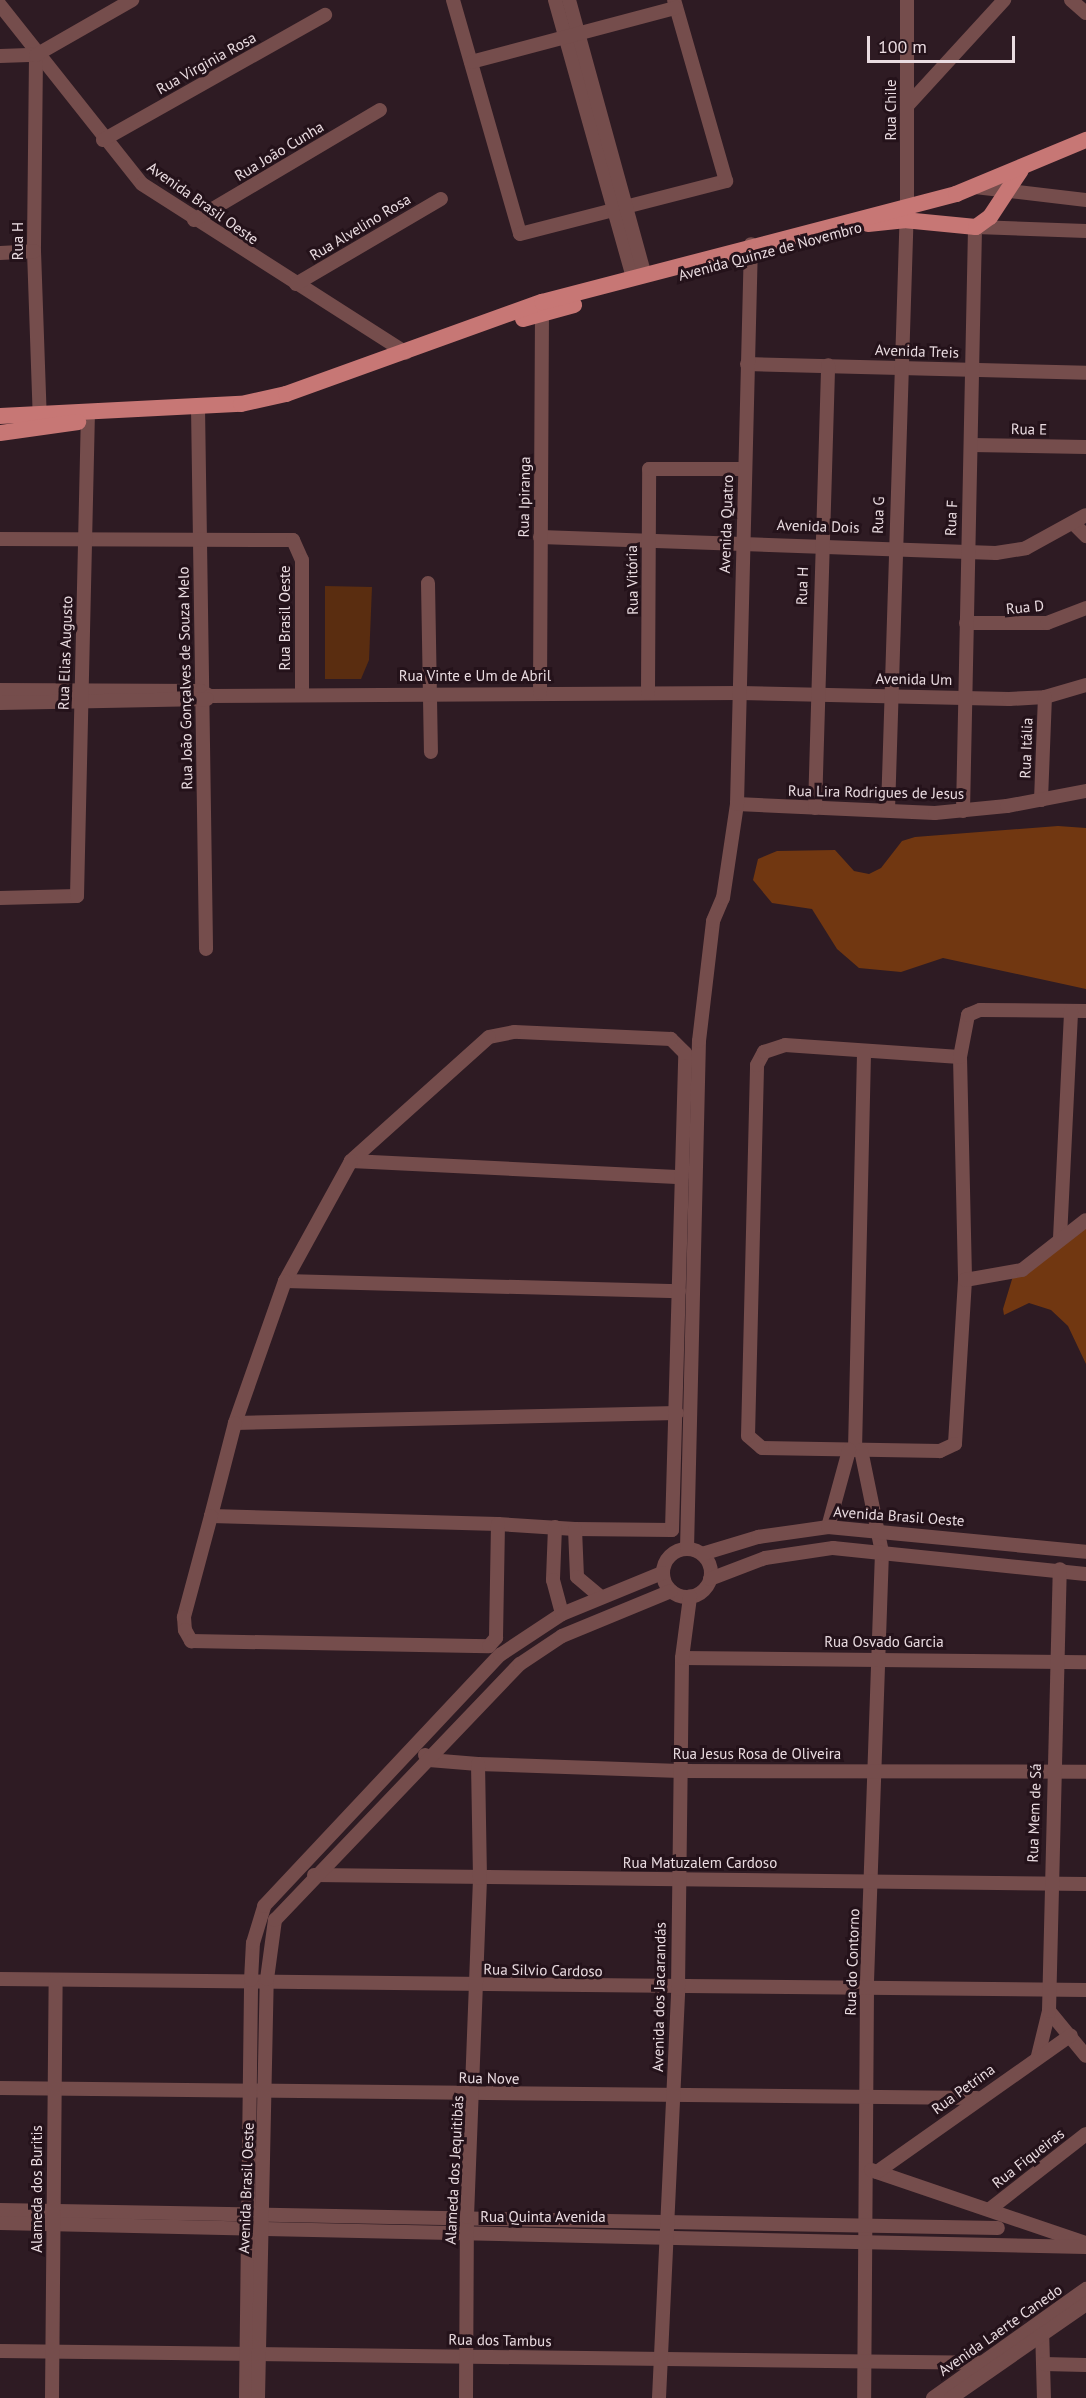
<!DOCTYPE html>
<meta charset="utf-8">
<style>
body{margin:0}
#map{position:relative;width:1086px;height:2398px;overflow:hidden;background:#2e1b23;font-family:"PT Sans",sans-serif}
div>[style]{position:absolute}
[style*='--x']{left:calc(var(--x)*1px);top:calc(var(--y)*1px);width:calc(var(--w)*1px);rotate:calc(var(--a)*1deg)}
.green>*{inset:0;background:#5a2d10}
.forest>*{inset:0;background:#713711}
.minor>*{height:14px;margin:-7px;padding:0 7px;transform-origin:7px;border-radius:7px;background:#754d4c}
.minor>.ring{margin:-7px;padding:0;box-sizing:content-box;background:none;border:14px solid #754d4c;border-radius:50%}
.major>*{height:16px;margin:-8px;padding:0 8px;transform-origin:8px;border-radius:8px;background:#c77775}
span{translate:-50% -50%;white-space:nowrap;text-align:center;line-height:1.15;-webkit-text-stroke:6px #24121a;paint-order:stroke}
.street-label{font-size:15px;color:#eadce1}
.scale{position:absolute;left:867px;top:36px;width:148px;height:27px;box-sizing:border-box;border:3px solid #eadce1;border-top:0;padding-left:8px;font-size:18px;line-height:21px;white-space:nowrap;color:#eadce1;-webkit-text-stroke:4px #24121a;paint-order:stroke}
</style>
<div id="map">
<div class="green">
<i style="clip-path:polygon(325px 586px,372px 587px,369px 660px,361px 679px,325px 679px)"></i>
</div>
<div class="forest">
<i style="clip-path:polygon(1058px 826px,1086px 828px,1086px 989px,943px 958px,901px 972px,859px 968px,837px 949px,812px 909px,772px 903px,753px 880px,758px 859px,777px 851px,835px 850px,854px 871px,869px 874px,881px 868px,902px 841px,915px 837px)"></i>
<i style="clip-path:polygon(1086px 1215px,1086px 1364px,1068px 1326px,1051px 1310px,1029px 1303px,1004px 1315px,1003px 1309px,1013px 1276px)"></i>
</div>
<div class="minor">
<i style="--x:453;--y:0;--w:243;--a:74"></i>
<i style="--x:520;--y:234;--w:213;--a:-14.4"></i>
<i style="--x:726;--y:181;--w:188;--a:-106"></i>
<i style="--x:555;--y:0;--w:289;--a:74.3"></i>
<i style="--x:569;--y:0;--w:285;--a:74.6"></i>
<i style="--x:1071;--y:0;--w:20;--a:41"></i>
<i style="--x:0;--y:5;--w:228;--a:51.6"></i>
<i style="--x:142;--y:184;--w:313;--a:32.6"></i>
<i style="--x:36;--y:55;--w:196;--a:90.6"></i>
<i style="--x:34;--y:251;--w:174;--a:88"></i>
<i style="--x:0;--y:56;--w:36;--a:-2"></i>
<i style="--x:36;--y:55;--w:111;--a:-29.8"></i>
<i style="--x:471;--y:62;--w:212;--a:-14.8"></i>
<i style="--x:907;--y:106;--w:144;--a:-47.5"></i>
<i style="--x:103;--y:140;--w:255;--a:-29.4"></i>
<i style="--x:975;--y:187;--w:112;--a:6.7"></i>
<i style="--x:194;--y:220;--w:216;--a:-30.6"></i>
<i style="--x:976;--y:227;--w:110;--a:2.1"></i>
<i style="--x:0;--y:253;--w:34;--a:-3"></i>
<i style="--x:296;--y:284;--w:168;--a:-30.4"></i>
<i style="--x:747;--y:364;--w:339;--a:1.5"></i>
<i style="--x:198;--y:407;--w:542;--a:89.15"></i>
<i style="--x:971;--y:445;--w:115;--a:1"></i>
<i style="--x:1075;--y:525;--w:16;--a:45"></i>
<i style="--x:540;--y:537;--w:456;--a:2"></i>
<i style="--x:996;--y:553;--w:30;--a:-9"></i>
<i style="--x:1026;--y:548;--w:68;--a:-28.8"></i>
<i style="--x:0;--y:539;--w:293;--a:0.2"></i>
<i style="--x:293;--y:540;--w:22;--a:66"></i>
<i style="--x:302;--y:560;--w:134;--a:90"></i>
<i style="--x:428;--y:583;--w:169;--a:89"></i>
<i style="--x:966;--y:623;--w:81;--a:0"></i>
<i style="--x:1047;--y:623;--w:42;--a:-21"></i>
<i style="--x:0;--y:690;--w:201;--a:0.3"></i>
<i style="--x:201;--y:691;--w:10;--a:29"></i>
<i style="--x:210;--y:696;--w:530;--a:-0.32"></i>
<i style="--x:740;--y:693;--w:269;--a:1.3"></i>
<i style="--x:1009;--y:699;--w:36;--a:-3"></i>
<i style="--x:1045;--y:697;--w:43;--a:-16.3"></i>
<i style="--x:540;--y:693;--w:389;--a:-89.7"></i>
<i style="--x:648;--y:693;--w:224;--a:-89.7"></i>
<i style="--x:649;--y:469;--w:95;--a:0"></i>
<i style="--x:0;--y:703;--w:207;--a:-1.1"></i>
<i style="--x:1041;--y:800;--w:103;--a:-87.8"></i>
<i style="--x:737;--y:804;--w:198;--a:2.6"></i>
<i style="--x:935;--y:813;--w:72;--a:-5.6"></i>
<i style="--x:1007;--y:806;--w:80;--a:-10.8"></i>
<i style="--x:815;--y:808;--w:443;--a:-88.3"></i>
<i style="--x:888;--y:810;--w:606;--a:-88.2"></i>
<i style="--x:907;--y:204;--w:204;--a:-90"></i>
<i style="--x:963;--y:811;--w:584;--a:-88.82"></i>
<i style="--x:0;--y:898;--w:77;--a:-1.5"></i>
<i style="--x:77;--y:896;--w:484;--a:-88.7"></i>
<i style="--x:960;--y:1057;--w:223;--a:88.7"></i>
<i style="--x:965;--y:1280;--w:164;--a:93.5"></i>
<i style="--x:955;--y:1444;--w:17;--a:155"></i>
<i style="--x:940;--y:1451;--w:178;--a:-179"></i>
<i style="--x:762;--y:1448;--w:18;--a:-139"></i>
<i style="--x:748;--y:1436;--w:371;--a:-88.6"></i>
<i style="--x:757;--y:1065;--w:15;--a:-62"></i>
<i style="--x:764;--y:1052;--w:22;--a:-18"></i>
<i style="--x:785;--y:1045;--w:175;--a:3.9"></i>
<i style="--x:960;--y:1057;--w:43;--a:-79.2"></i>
<i style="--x:968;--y:1015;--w:13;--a:-23"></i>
<i style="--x:980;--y:1010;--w:106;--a:0.5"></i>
<i style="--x:351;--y:1161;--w:331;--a:2.8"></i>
<i style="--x:1060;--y:1238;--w:227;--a:-87.2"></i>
<i style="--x:965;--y:1280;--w:58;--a:-10"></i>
<i style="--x:1022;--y:1270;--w:81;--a:-38"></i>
<i style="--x:285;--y:1281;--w:394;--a:1.5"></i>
<i style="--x:235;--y:1423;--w:442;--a:-1.3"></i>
<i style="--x:855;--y:1450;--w:396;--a:-88.7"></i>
<i style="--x:861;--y:1450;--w:104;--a:78.4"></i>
<i style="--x:882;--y:1552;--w:438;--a:92"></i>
<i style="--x:867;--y:1990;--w:408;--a:90.4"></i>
<i style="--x:211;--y:1516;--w:287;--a:1.6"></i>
<i style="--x:498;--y:1524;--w:77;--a:3.7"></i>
<i style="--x:575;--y:1529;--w:97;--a:0.6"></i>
<i style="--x:672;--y:1530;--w:477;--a:-88.4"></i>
<i style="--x:685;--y:1053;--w:20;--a:-135"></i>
<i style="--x:671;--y:1039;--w:157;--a:-177.4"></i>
<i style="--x:514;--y:1032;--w:25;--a:169"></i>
<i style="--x:489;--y:1037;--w:186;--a:138.1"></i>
<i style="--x:351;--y:1161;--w:137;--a:118.8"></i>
<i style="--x:285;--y:1281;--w:151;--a:109.4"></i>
<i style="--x:235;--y:1423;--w:96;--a:104.5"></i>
<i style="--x:211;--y:1516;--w:105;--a:105"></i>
<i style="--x:184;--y:1617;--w:13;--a:86"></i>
<i style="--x:185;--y:1630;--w:13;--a:61"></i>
<i style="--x:191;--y:1641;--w:298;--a:1"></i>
<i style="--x:489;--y:1646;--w:11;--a:-49"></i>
<i style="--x:496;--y:1638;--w:114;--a:-89"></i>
<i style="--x:555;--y:1527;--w:53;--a:92.2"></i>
<i style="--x:553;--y:1580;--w:35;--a:75"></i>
<i style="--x:828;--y:1527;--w:80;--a:-74.7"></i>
<i style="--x:575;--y:1529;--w:48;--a:87.6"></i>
<i style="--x:577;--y:1577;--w:30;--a:40"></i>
<i class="ring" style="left:663px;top:1549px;width:34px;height:34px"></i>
<i style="--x:687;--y:1549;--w:508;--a:-88.65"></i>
<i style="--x:699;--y:1041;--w:121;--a:-83.3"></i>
<i style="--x:713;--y:921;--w:25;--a:-67"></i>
<i style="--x:723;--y:898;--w:95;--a:-81.5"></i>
<i style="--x:737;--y:804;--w:560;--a:-88.57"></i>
<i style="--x:702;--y:1554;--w:59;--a:-16.9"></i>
<i style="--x:758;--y:1537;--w:71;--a:-8.1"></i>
<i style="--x:828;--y:1527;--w:259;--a:5.5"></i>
<i style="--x:710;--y:1579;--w:59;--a:-20.9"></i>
<i style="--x:765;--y:1558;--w:69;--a:-8.4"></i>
<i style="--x:833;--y:1548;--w:254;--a:5.9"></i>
<i style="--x:682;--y:1658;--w:404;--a:0.6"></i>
<i style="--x:425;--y:1755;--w:6;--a:51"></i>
<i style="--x:429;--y:1760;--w:49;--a:4.7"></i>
<i style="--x:478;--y:1764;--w:202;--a:2"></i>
<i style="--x:680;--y:1771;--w:406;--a:0.1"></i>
<i style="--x:314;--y:1875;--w:772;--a:0.67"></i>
<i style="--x:0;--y:1979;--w:1086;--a:0.58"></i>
<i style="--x:1049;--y:2011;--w:58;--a:50.6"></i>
<i style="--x:1038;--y:2056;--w:46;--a:-76.3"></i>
<i style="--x:1049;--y:2011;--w:442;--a:-88.6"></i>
<i style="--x:0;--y:2088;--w:977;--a:0.59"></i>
<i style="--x:871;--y:2170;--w:227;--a:18.8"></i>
<i style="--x:877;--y:2172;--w:237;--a:-35.2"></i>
<i style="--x:990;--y:2209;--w:122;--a:-38"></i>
<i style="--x:0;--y:2210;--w:998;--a:1.03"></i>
<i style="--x:0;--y:2223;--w:1086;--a:1.27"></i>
<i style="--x:1042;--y:2328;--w:70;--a:88.4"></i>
<i style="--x:0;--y:2351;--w:1000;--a:0.69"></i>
<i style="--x:1044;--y:2364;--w:42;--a:1.4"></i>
<i style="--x:52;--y:2398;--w:418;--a:-89.5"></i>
<i style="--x:246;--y:2398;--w:418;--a:-89.3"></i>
<i style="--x:251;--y:1980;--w:37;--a:-87"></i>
<i style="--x:253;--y:1943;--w:39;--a:-73"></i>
<i style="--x:264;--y:1906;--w:345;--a:-46.8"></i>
<i style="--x:500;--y:1655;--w:74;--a:-33.5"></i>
<i style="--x:562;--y:1614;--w:108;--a:-22.3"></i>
<i style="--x:258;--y:2398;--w:419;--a:-88.8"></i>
<i style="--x:267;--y:1979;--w:60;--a:-82.3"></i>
<i style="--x:275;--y:1920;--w:354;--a:-46.3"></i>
<i style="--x:520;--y:1664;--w:50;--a:-33.7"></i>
<i style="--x:562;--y:1636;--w:118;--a:-22.4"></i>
<i style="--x:466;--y:2398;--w:181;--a:-89.7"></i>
<i style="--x:467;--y:2217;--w:339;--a:-87.8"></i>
<i style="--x:480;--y:1878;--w:114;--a:-91"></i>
<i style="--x:659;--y:2398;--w:409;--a:-87.3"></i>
<i style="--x:678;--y:1989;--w:331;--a:-89.3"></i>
<i style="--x:682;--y:1658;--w:62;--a:-82.5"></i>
<i style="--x:933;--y:2398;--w:188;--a:-35.5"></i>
<i style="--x:951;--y:2398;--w:165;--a:-34.8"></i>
</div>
<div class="major">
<i style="--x:868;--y:224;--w:36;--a:-6"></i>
<i style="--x:904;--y:220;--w:72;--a:5.6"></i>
<i style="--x:976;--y:227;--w:17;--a:-36"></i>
<i style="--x:990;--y:217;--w:56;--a:-56.6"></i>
<i style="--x:523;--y:319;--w:53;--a:-15.4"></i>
<i style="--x:0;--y:416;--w:241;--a:-2.9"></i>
<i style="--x:241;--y:404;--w:46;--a:-12.5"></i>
<i style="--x:286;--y:394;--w:272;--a:-19.8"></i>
<i style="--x:542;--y:302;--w:428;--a:-14.6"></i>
<i style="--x:956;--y:194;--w:141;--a:-22.6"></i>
<i style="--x:0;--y:433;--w:79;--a:-8"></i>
</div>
<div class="street-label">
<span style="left:206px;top:63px;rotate:-29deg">Rua Virginia Rosa</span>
<span style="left:891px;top:110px;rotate:-90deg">Rua Chile</span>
<span style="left:279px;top:151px;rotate:-31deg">Rua João Cunha</span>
<span style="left:203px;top:203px;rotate:35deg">Avenida Brasil Oeste</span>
<span style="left:360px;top:227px;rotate:-31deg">Rua Alvelino Rosa</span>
<span style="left:18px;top:241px;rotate:-90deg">Rua H</span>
<span style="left:770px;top:251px;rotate:-15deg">Avenida Quinze de Novembro</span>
<span style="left:917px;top:351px;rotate:2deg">Avenida Treis</span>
<span style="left:1029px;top:429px;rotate:1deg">Rua E</span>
<span style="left:524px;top:497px;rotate:-89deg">Rua Ipiranga</span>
<span style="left:878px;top:515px;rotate:-88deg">Rua G</span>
<span style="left:951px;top:518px;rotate:-87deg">Rua F</span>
<span style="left:726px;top:524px;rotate:-88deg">Avenida Quatro</span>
<span style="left:818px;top:526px;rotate:2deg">Avenida Dois</span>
<span style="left:632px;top:580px;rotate:-91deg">Rua Vitória</span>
<span style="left:802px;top:586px;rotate:-88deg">Rua H</span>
<span style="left:1025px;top:607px;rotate:-6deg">Rua D</span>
<span style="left:285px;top:618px;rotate:-90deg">Rua Brasil Oeste</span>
<span style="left:65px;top:653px;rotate:-88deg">Rua Elias Augusto</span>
<span style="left:475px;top:676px">Rua Vinte e Um de Abril</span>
<span style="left:185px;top:678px;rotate:-91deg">Rua João Gonçalves de Souza Melo</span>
<span style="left:914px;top:679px;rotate:1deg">Avenida Um</span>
<span style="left:1026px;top:748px;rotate:-88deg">Rua Itália</span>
<span style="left:876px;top:792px;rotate:1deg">Rua Lira Rodrigues de Jesus</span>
<span style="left:899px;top:1516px;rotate:4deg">Avenida Brasil Oeste</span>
<span style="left:884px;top:1642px">Rua Osvado Garcia</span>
<span style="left:757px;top:1754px">Rua Jesus Rosa de Oliveira</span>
<span style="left:1034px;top:1813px;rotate:-88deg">Rua Mem de Sá</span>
<span style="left:700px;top:1863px">Rua Matuzalem Cardoso</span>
<span style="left:852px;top:1962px;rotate:-88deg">Rua do Contorno</span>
<span style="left:543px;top:1970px;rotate:1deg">Rua Silvio Cardoso</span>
<span style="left:659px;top:1997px;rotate:-89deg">Avenida dos Jacarandás</span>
<span style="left:489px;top:2078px;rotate:1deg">Rua Nove</span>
<span style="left:963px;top:2089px;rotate:-36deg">Rua Petrina</span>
<span style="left:1028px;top:2158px;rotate:-38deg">Rua Fiqueiras</span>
<span style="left:454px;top:2170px;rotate:-87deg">Alameda dos Jequitibás</span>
<span style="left:246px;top:2188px;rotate:-88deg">Avenida Brasil Oeste</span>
<span style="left:37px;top:2189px;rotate:-90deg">Alameda dos Buritis</span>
<span style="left:543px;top:2217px">Rua Quinta Avenida</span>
<span style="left:1000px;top:2330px;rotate:-35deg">Avenida Laerte Canedo</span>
<span style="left:500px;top:2340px;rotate:1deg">Rua dos Tambus</span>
</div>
<div class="scale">100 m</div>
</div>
